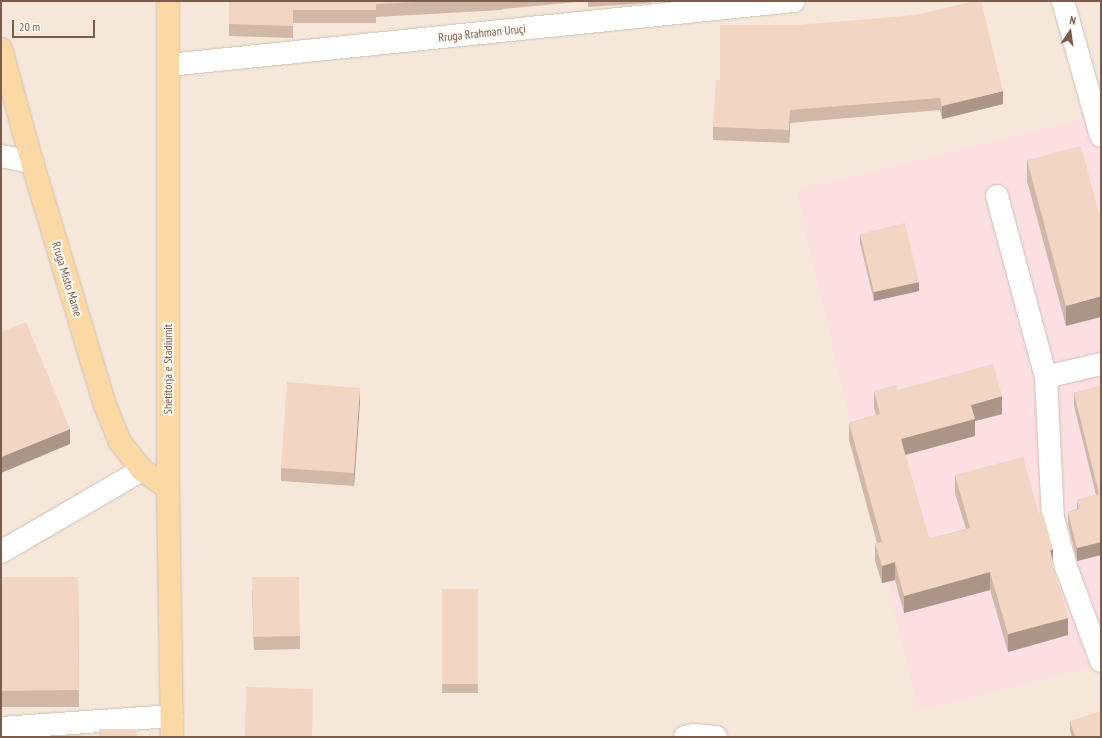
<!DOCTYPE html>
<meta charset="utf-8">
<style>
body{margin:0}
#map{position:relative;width:1102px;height:738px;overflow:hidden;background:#fdf6ec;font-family:"PT Sans Narrow",sans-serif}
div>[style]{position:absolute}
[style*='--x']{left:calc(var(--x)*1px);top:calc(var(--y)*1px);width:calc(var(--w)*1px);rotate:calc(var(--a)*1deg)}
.residential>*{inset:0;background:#f5e8da}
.medical>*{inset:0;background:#fbdfe3}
.roads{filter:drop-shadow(0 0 1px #d1beb0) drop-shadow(0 0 1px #d1beb0)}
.minor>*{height:22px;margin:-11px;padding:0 11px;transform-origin:11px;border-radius:11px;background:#fff}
.major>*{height:22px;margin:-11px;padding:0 11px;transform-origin:11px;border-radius:11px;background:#fbd9a5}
.wall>*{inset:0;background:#d1b7a8}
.shaded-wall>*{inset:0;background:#aa9588}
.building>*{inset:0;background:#f3d5c3}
span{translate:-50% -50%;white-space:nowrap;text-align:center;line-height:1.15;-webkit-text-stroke:4px #fffaf3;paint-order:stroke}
.street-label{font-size:12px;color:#7a5c4d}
.frame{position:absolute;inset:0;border:2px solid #7a5c4d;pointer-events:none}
.north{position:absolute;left:1050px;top:12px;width:40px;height:40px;-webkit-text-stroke:3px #fffaf3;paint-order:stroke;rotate:13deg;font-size:11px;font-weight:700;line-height:16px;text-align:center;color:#7a5c4d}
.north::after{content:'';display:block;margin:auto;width:14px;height:18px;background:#7a5c4d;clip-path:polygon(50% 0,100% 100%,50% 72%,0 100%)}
.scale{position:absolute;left:12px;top:20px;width:83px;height:18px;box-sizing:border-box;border:2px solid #7a5c4d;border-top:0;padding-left:5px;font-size:12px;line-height:14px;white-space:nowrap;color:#7a5c4d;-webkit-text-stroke:3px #fffaf3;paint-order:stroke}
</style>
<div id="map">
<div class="residential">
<i style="clip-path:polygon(1px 1px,1101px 1px,1101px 737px,1px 737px)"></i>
</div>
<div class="medical">
<i style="clip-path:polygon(1101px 114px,1101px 664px,918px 711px,796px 190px)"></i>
</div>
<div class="roads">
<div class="minor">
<i style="--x:1063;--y:1;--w:140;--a:74.3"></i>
<i style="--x:169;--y:65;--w:628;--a:-5.85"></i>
<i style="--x:1;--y:156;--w:32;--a:11"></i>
<i style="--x:997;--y:196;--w:188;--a:74.9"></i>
<i style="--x:1046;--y:377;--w:141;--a:87.2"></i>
<i style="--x:1053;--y:518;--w:51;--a:75.1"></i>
<i style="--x:1066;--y:567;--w:100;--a:69.6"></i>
<i style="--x:1046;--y:377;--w:57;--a:-13.3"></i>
<i style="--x:1;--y:552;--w:163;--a:-30.2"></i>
<i style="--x:1;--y:728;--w:171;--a:-4"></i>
<i style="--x:685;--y:737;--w:8;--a:-14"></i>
<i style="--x:693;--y:735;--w:23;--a:5"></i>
</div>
<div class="major">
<i style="--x:168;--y:1;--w:487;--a:90"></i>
<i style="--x:168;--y:488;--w:249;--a:89.1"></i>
<i style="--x:1;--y:49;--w:117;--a:74.7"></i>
<i style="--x:32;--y:162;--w:254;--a:73.3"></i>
<i style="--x:105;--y:405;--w:40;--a:68"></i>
<i style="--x:120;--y:442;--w:36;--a:52"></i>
<i style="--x:142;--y:470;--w:32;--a:35"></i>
</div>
</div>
<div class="wall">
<i style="clip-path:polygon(229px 1px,651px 1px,651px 3px,588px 7px,588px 1px,502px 9px,502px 10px,376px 17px,376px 23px,293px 23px,293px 38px,229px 36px)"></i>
<i style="clip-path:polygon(720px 25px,1003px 104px,942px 119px,940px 110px,790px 123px,789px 143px,713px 140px,713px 127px,720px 80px)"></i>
<i style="clip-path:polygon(1027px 160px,1101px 221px,1066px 326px,1027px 181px)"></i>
<i style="clip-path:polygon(860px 234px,919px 291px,874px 301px,860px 243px)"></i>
<i style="clip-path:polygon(1101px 386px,1101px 555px,1077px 561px,1068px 524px,1068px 512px,1077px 509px,1077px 500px,1096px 495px,1074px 406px,1074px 393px)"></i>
<i style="clip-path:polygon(897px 390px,1002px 414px,975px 421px,975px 436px,905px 455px,929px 539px,966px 529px,955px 493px,955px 475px,1039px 514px,1053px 563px,1068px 635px,1008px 652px,990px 590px,904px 613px,895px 580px,882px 583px,875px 561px,875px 544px,877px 543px,849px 440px,849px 423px,876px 415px,874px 408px,874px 391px)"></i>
<i style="clip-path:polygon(360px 401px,354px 486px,281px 481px,281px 468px)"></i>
<i style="clip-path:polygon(1px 577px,78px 577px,79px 707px,1px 707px)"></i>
<i style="clip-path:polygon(442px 589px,478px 589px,478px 693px,442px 693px)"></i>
<i style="clip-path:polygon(252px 590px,300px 636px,300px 649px,254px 650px)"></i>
<i style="clip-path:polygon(1070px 721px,1101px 737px,1072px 737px,1070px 730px)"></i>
</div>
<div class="shaded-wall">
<i style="clip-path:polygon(1003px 91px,1003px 104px,942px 119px,942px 106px)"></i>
<i style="clip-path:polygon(790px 110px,790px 123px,789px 143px,789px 130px)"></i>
<i style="clip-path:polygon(919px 282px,919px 291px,874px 301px,874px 292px)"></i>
<i style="clip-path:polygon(1101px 296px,1101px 317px,1066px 326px,1066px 306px)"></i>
<i style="clip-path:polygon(360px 388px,360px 401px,354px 486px,354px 473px)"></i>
<i style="clip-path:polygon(1002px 396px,1002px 414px,975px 421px,975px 436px,901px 456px,901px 439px,971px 405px)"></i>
<i style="clip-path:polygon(70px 429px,70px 444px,1px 473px,1px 457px)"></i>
<i style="clip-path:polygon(1101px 542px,1101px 555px,1077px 561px,1077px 548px)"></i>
<i style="clip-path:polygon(1053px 549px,1053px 567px,1050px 550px)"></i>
<i style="clip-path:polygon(895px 562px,895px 580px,882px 583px,882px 566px)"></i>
<i style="clip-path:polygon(990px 572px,990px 590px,904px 613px,904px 596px)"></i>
<i style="clip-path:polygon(1068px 618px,1068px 635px,1008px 652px,1008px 634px)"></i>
</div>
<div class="building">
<i style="clip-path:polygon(229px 1px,442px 1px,376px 4px,376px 10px,293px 10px,293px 26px,229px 24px)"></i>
<i style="clip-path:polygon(975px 1px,981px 1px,1003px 91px,942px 106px,940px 98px,790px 110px,789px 130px,713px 127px,716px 80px,720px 80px,720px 25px,797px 25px,916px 15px)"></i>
<i style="clip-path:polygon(1081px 146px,1101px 221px,1101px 296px,1066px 306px,1027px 160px)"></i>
<i style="clip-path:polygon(905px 223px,919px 282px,874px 292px,860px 234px)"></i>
<i style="clip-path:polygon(26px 322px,70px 429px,1px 457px,1px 332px)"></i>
<i style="clip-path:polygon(993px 364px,1002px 396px,971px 405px,975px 419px,901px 439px,929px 539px,970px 528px,955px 475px,1023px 457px,1039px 514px,1043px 513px,1053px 549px,1050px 550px,1068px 618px,1008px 634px,990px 572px,904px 596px,895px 562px,882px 566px,875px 544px,882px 542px,849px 423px,880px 414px,874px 391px,896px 385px,897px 390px)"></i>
<i style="clip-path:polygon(287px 382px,360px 388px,354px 473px,281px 468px)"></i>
<i style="clip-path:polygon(1101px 386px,1101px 542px,1077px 548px,1068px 512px,1079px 509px,1077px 500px,1099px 494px,1074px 393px)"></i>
<i style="clip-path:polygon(1px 577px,78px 577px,79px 690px,1px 691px)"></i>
<i style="clip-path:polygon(252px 577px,299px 577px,300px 636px,254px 637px)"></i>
<i style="clip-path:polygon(442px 589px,478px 589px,478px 684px,442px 684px)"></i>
<i style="clip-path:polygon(246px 687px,313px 689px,312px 737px,245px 737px)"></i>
<i style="clip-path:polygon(1101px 711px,1101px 737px,1075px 737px,1070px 721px)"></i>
<i style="clip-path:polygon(99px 729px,136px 729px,137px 737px,99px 737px)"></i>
</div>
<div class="street-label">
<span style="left:482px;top:33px;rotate:-6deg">Rruga Rrahman Uruçi</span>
<span style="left:67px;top:279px;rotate:73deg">Rruga Misto Mame</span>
<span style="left:168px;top:369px;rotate:-90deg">Shetitorja e Stadiumit</span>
</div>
<div class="frame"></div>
<div class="north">N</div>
<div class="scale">20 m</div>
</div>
